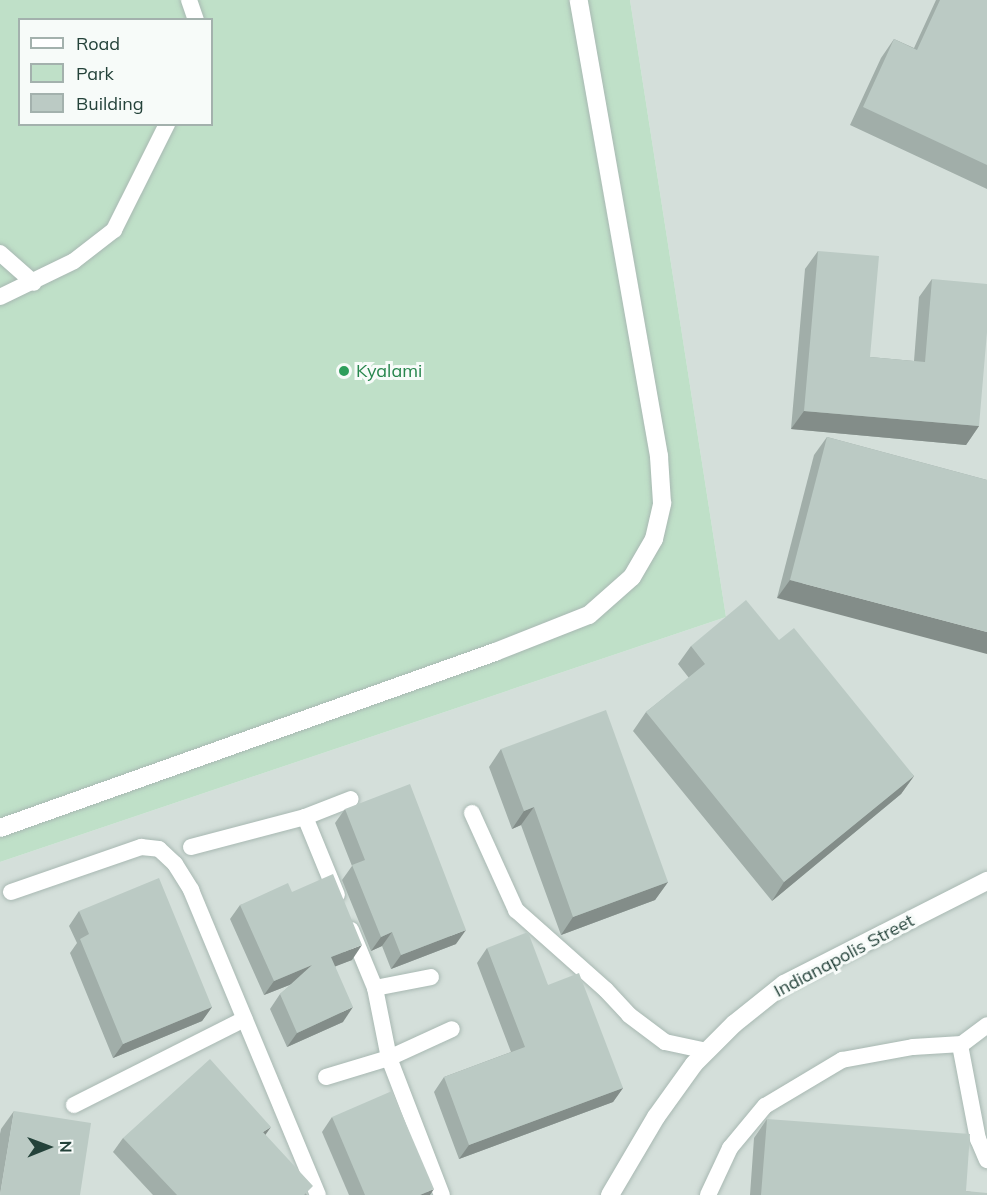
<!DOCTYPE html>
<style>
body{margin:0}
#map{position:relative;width:987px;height:1195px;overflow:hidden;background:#e6efeb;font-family:Mulish,sans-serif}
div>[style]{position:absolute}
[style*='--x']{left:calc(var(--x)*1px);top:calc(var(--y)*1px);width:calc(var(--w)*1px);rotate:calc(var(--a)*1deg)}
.built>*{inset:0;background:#d4dfda}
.green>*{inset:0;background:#bfe0c8}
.roads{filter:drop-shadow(0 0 2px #a8b8b2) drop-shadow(0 0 2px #a8b8b2)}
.lane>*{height:16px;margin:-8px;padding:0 8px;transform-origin:8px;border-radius:8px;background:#fff}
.street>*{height:18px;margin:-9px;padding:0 9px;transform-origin:9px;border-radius:9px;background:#fff}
.wall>*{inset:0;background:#a1aea9}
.shaded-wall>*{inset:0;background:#838d89}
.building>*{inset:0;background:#bbcac4}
.dots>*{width:16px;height:16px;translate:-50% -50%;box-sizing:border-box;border:3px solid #f7fbf9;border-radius:50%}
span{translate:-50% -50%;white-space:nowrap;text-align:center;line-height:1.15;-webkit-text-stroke:6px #f7fbf9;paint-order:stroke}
.leisure-label{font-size:18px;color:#27864d}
.left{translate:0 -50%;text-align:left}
.street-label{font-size:18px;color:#24423a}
.legend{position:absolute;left:18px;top:18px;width:195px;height:108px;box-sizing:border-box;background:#f7fbf9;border:2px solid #a3b1ad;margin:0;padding:8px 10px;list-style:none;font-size:18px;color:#24423a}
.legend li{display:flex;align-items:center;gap:12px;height:30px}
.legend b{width:30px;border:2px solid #a3b1ad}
.north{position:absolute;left:18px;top:1117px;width:60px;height:60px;-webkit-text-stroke:4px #f7fbf9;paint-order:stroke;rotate:89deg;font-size:16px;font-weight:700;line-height:24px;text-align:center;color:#24423a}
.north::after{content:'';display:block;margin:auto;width:21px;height:27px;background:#24423a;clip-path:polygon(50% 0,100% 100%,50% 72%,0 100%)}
</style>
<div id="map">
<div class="built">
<i style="clip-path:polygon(630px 0,987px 0,987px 1195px,0 1195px,0 862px,726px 617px)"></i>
</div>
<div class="green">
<i style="clip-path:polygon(evenodd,0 0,630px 0,726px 617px,0 862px,0 0,20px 20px,212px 20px,212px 124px,20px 124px,20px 20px)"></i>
</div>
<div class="roads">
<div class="lane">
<i style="--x:189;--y:0;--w:21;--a:71"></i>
<i style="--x:0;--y:253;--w:45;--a:41.4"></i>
<i style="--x:0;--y:297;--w:82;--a:-25.9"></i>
<i style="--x:74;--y:261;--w:51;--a:-37.8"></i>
<i style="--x:114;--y:230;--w:119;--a:-63.4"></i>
<i style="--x:472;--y:813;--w:107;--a:65.6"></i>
<i style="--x:516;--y:910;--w:120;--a:41.6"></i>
<i style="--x:606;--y:990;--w:34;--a:47"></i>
<i style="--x:629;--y:1015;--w:45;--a:36.9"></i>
<i style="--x:665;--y:1042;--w:43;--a:12.1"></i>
<i style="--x:305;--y:817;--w:49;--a:-21.4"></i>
<i style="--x:191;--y:847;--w:118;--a:-14.7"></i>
<i style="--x:305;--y:817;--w:84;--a:67.7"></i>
<i style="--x:11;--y:892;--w:138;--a:-19.1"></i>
<i style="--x:141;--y:847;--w:18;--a:6"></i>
<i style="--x:159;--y:849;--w:22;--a:43"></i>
<i style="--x:175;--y:864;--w:31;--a:58"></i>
<i style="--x:191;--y:890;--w:330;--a:67.4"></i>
<i style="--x:351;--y:930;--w:63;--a:67.5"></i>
<i style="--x:375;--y:988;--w:71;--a:78.7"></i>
<i style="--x:389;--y:1058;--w:147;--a:68.9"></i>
<i style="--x:375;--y:988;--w:57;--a:-11.1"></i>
<i style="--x:960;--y:1045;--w:96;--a:79.2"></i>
<i style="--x:978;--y:1139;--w:23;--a:67"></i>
<i style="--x:326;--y:1077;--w:66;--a:-16.8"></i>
<i style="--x:389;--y:1058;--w:69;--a:-24.7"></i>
<i style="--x:74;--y:1105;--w:191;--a:-26.8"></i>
<i style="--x:708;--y:1195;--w:52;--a:-64.9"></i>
<i style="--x:730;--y:1148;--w:55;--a:-50.2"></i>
<i style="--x:765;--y:1106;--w:90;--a:-30.9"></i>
<i style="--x:842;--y:1060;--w:72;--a:-10.4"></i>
<i style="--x:913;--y:1047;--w:49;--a:-3.5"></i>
<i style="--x:962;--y:1044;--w:31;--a:-37"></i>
</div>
<div class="street">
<i style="--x:0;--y:828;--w:525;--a:-19.57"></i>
<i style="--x:495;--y:652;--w:101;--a:-21.5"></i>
<i style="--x:589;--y:615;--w:57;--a:-41.5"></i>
<i style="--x:632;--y:577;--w:44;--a:-59.9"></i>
<i style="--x:654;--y:539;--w:37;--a:-77"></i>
<i style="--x:662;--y:503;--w:47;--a:-93.7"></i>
<i style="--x:659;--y:456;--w:463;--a:-100"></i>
<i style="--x:610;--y:1195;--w:91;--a:-59.5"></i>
<i style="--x:656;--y:1117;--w:65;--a:-54.4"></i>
<i style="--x:694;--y:1064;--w:57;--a:-45"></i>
<i style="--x:734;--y:1024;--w:64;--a:-38.7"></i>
<i style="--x:784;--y:984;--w:228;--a:-26.9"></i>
</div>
</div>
<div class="wall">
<i style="clip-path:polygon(936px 0,987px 0,987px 189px,850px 125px,881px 58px,894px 39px,914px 48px)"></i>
<i style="clip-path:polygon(818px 251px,870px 357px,914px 361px,919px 297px,932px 279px,979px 426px,966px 445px,791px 429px,805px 269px)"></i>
<i style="clip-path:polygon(827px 437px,987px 480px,777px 598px,814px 455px)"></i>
<i style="clip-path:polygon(779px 640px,914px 776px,901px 794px,772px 901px,633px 731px,646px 712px,689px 678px,678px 664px,691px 646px)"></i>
<i style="clip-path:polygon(501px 749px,668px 882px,655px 900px,561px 935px,521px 825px,512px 829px,489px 767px)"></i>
<i style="clip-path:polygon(345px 809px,456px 944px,391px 969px,382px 946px,371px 951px,342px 880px,352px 866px,335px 823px)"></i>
<i style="clip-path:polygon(292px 892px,352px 960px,335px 966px,343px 1022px,287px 1047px,270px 1009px,280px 994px,292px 984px,264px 995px,230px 919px,240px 905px)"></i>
<i style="clip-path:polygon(79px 911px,212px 1007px,202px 1021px,113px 1058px,70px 953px,77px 943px,69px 926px)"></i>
<i style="clip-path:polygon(487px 948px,548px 985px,623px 1088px,613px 1102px,459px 1159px,434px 1092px,444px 1077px,511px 1052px,477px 963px)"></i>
<i style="clip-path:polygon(14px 1111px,0 1195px,0 1134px,1px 1129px)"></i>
<i style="clip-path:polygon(332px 1117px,430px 1195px,349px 1195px,322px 1132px)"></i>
<i style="clip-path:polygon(767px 1119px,966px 1191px,987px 1195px,750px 1195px,754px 1138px)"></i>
<i style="clip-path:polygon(265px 1135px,307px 1195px,153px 1195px,113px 1152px,123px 1138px)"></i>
</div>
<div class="shaded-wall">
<i style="clip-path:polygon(804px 411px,979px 426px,966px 445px,791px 429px)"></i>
<i style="clip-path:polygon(790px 580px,987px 632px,987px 654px,777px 598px)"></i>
<i style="clip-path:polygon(914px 776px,901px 794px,772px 901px,784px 882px)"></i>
<i style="clip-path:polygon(534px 807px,521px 825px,512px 829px,524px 811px)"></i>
<i style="clip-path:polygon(668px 882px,655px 900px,561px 935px,573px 917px)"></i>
<i style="clip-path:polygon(466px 930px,456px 944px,391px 969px,401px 955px)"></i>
<i style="clip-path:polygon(392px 932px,382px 946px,371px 951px,381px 937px)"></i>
<i style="clip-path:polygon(362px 945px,352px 960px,321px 972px,331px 957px)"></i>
<i style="clip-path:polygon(312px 965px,302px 980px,264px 995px,274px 981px)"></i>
<i style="clip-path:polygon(212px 1007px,202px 1021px,113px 1058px,123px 1044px)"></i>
<i style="clip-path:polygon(353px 1007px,343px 1022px,287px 1047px,297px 1033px)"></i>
<i style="clip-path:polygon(623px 1088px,613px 1102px,459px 1159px,469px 1145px)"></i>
<i style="clip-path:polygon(271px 1127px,261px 1141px,263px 1132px)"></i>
<i style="clip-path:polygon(434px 1189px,430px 1195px,420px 1195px)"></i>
</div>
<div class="building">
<i style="clip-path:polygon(940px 0,987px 0,987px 165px,863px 107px,894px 39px,917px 50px)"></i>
<i style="clip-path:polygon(818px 251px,879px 256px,870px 357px,925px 362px,932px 279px,987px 284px,987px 332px,979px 426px,804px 411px)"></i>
<i style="clip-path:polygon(827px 437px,987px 480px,987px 632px,790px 580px)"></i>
<i style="clip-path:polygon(746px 600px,779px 640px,794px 628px,914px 776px,784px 882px,646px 712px,705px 664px,691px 646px)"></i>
<i style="clip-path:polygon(606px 710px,668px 882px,573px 917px,534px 807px,524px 811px,501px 749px)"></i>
<i style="clip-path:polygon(410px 784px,466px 930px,401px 955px,392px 932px,381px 937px,352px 865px,365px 860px,345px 809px)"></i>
<i style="clip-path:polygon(333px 874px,362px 945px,331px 957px,353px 1007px,297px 1033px,280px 994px,312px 965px,274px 981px,240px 905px,288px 883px,292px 892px)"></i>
<i style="clip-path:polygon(159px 878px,212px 1007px,123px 1044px,80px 939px,89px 934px,79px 911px)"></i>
<i style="clip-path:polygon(528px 932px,548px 985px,579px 973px,623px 1088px,469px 1145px,444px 1077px,525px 1047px,487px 948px)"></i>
<i style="clip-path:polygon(210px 1059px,271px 1127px,263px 1132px,313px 1186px,304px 1195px,177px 1195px,123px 1138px)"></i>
<i style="clip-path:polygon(392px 1091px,434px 1189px,420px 1195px,365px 1195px,332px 1117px)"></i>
<i style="clip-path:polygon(14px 1111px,91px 1123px,80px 1195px,0 1195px)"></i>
<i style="clip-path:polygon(767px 1119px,970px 1134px,966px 1191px,987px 1193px,987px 1195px,761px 1195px)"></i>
</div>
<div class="dots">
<i style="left:344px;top:371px;background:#2e9e5b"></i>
</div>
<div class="leisure-label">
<span class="left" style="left:356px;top:371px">Kyalami</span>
</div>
<div class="street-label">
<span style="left:844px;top:956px;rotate:-28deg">Indianapolis Street</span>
</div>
<ul class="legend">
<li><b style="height:8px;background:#fff"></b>Road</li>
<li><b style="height:16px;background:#bfe0c8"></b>Park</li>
<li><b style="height:16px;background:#bbcac4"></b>Building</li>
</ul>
<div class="north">N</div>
</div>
